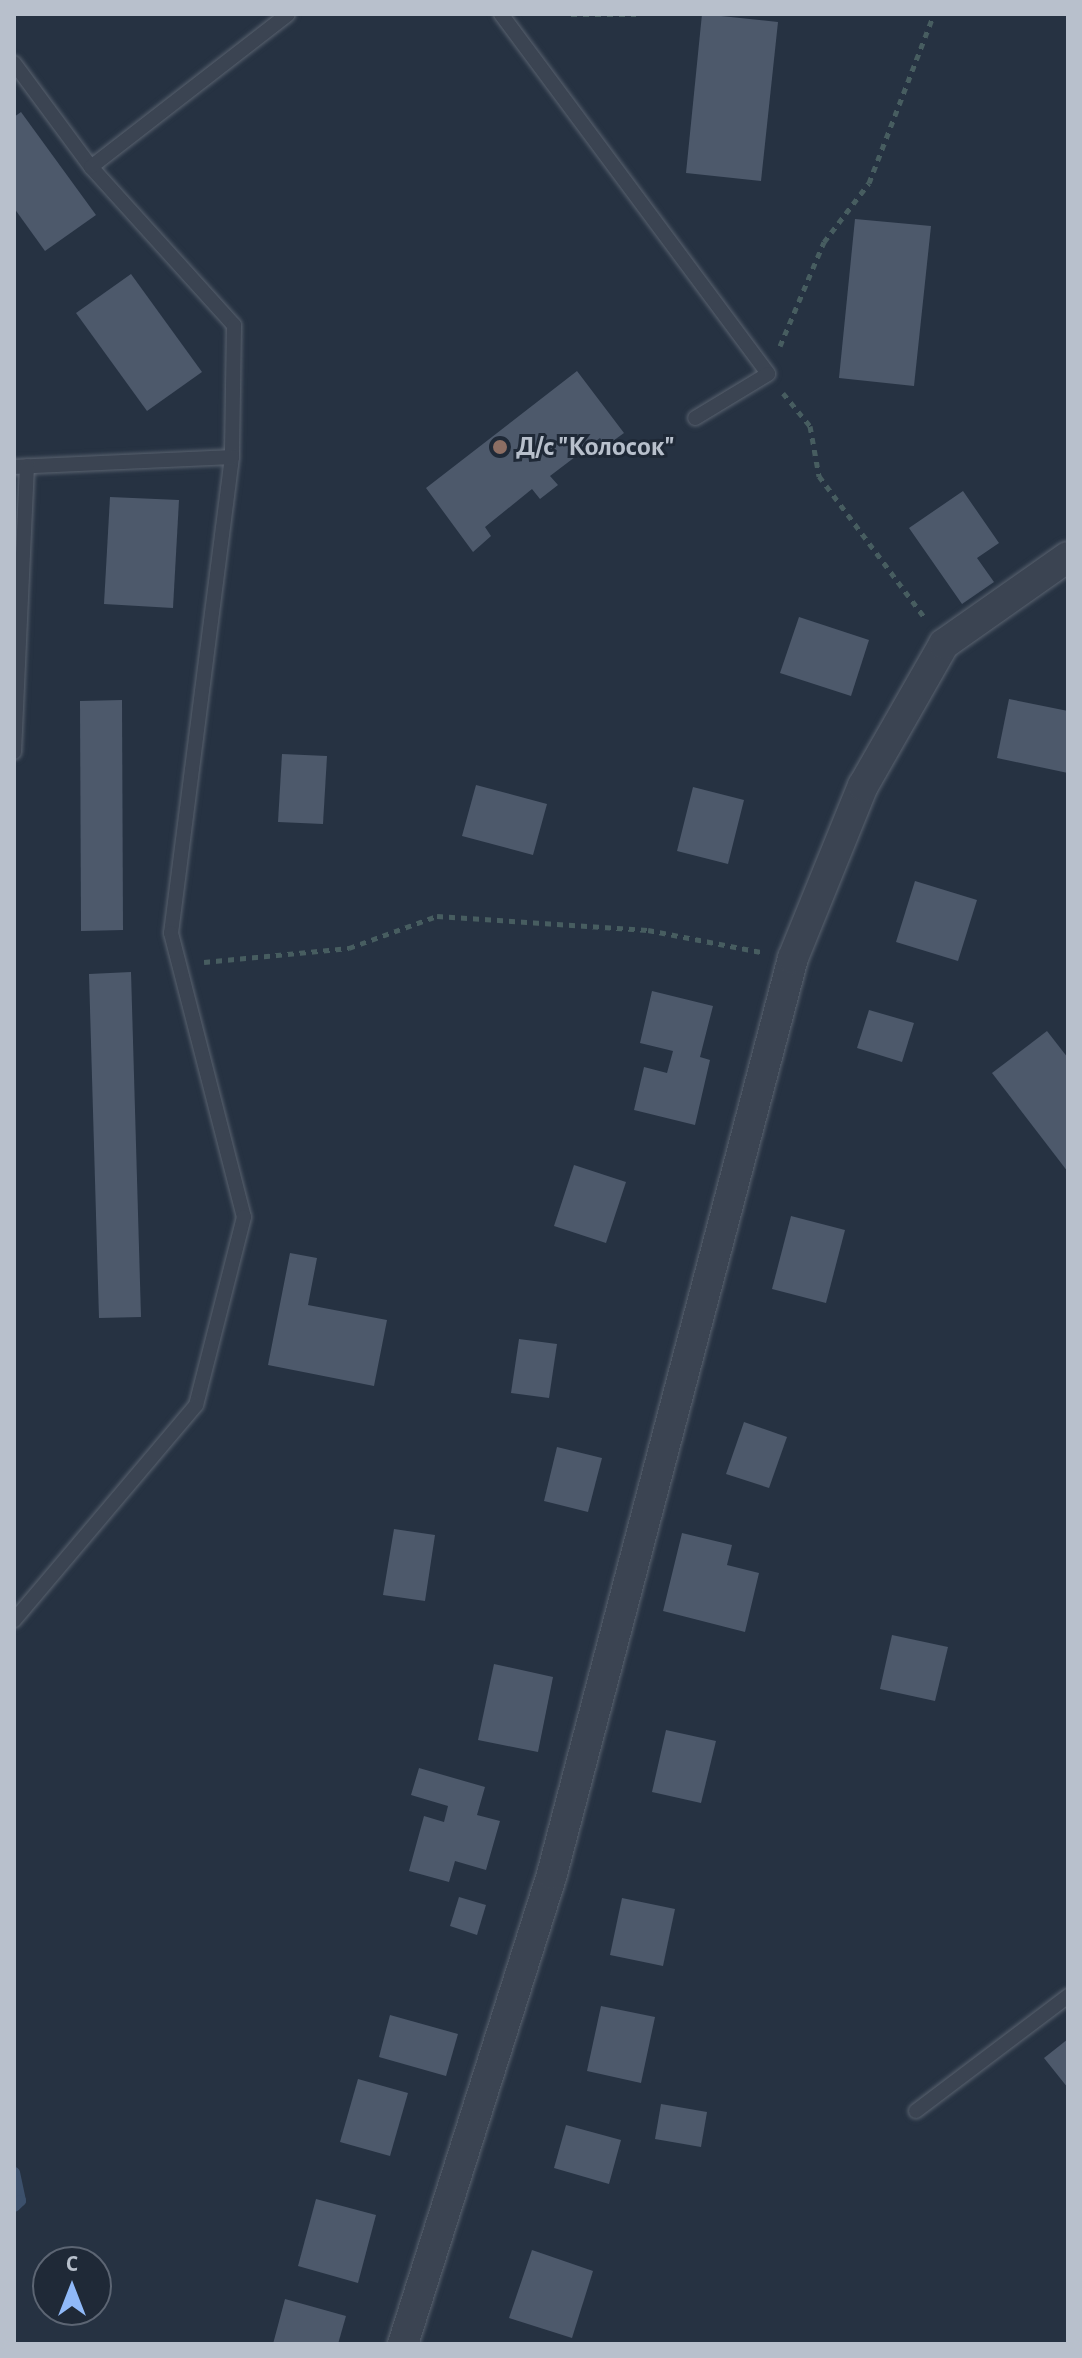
<!DOCTYPE html>
<meta charset="utf-8">
<style>
body{margin:0}
#map{position:relative;width:1082px;height:2358px;overflow:hidden;background:#263242;font-family:"Alegreya Sans",sans-serif}
div>[style]{position:absolute}
[style*='--x']{left:calc(var(--x)*1px);top:calc(var(--y)*1px);width:calc(var(--w)*1px);rotate:calc(var(--a)*1deg)}
.stream>*{height:11px;margin:-5.5px;padding:0 5.5px;transform-origin:5.5px;border-radius:5.5px;background:#3c506b}
.building>*{inset:0;background:#4d596b}
.path>*{height:5px;margin-top:-2.5px;transform-origin:0;background:repeating-linear-gradient(90deg,#475d60 0 6px,transparent 0 12px)}
.roads{filter:drop-shadow(0 0 2px #59626f) drop-shadow(0 0 2px #59626f)}
.service>*{height:14px;margin:-7px;padding:0 7px;transform-origin:7px;border-radius:7px;background:#3b4452}
.minor>*{height:30px;margin:-15px;padding:0 15px;transform-origin:15px;border-radius:15px;background:#3b4452}
.dots>*{width:22px;height:22px;translate:-50% -50%;box-sizing:border-box;border:4px solid #1f2937;border-radius:50%}
span{translate:-50% -50%;white-space:nowrap;text-align:center;line-height:1.15;-webkit-text-stroke:6px #1f2937;paint-order:stroke}
.poi-label{font-size:28px;color:#b8c0cc;font-weight:700}
.left{translate:0 -50%;text-align:left}
.frame{position:absolute;inset:0;border:16px solid #b8c0cc;pointer-events:none}
.north{position:absolute;left:32px;top:2246px;width:80px;height:80px;box-sizing:border-box;background:#1f2937;border:2px solid #5c6573;border-radius:50%;rotate:0deg;font-size:22px;font-weight:700;line-height:32px;text-align:center;color:#b8c0cc}
.north::after{content:'';display:block;margin:auto;width:28px;height:36px;background:#90b9f8;clip-path:polygon(50% 0,100% 100%,50% 72%,0 100%)}
</style>
<div id="map">
<div class="stream">
<i style="--x:14;--y:2172;--w:29;--a:78"></i>
<i style="--x:20;--y:2200;--w:8;--a:135"></i>
</div>
<div class="building">
<i style="clip-path:polygon(702px 14px,778px 22px,761px 181px,686px 173px)"></i>
<i style="clip-path:polygon(21px 112px,96px 215px,45px 251px,14px 208px,14px 117px)"></i>
<i style="clip-path:polygon(855px 219px,931px 226px,914px 386px,839px 378px)"></i>
<i style="clip-path:polygon(131px 274px,202px 372px,147px 411px,76px 313px)"></i>
<i style="clip-path:polygon(577px 371px,624px 433px,606px 446px,600px 438px,550px 476px,558px 485px,540px 499px,532px 489px,485px 527px,491px 536px,473px 552px,426px 488px)"></i>
<i style="clip-path:polygon(963px 491px,999px 543px,977px 558px,994px 582px,962px 604px,909px 528px)"></i>
<i style="clip-path:polygon(110px 497px,179px 500px,173px 608px,104px 604px)"></i>
<i style="clip-path:polygon(799px 617px,869px 640px,851px 696px,780px 673px)"></i>
<i style="clip-path:polygon(1009px 699px,1068px 711px,1068px 773px,997px 758px)"></i>
<i style="clip-path:polygon(122px 700px,123px 930px,81px 931px,80px 701px)"></i>
<i style="clip-path:polygon(282px 754px,327px 756px,323px 824px,278px 822px)"></i>
<i style="clip-path:polygon(476px 785px,547px 804px,533px 855px,462px 836px)"></i>
<i style="clip-path:polygon(693px 787px,744px 800px,728px 864px,677px 851px)"></i>
<i style="clip-path:polygon(915px 881px,977px 900px,958px 961px,896px 942px)"></i>
<i style="clip-path:polygon(131px 972px,141px 1317px,99px 1318px,89px 974px)"></i>
<i style="clip-path:polygon(652px 991px,713px 1006px,700px 1057px,710px 1060px,695px 1125px,634px 1110px,644px 1067px,667px 1073px,673px 1051px,640px 1043px)"></i>
<i style="clip-path:polygon(869px 1010px,914px 1023px,902px 1062px,857px 1048px)"></i>
<i style="clip-path:polygon(1047px 1031px,1068px 1058px,1068px 1172px,992px 1073px)"></i>
<i style="clip-path:polygon(574px 1165px,626px 1182px,606px 1243px,554px 1226px)"></i>
<i style="clip-path:polygon(791px 1216px,845px 1230px,826px 1303px,772px 1289px)"></i>
<i style="clip-path:polygon(290px 1253px,317px 1258px,308px 1305px,387px 1320px,374px 1386px,268px 1365px)"></i>
<i style="clip-path:polygon(519px 1339px,557px 1344px,549px 1398px,511px 1393px)"></i>
<i style="clip-path:polygon(744px 1422px,787px 1437px,769px 1488px,726px 1474px)"></i>
<i style="clip-path:polygon(557px 1447px,602px 1458px,588px 1512px,544px 1501px)"></i>
<i style="clip-path:polygon(394px 1529px,435px 1535px,425px 1601px,383px 1595px)"></i>
<i style="clip-path:polygon(682px 1533px,732px 1545px,727px 1565px,759px 1573px,745px 1632px,663px 1611px)"></i>
<i style="clip-path:polygon(892px 1635px,948px 1647px,935px 1701px,880px 1689px)"></i>
<i style="clip-path:polygon(494px 1664px,553px 1677px,538px 1752px,478px 1740px)"></i>
<i style="clip-path:polygon(666px 1730px,716px 1741px,701px 1803px,652px 1792px)"></i>
<i style="clip-path:polygon(419px 1768px,485px 1787px,477px 1815px,500px 1821px,486px 1870px,455px 1861px,449px 1882px,409px 1871px,424px 1816px,444px 1822px,448px 1806px,411px 1795px)"></i>
<i style="clip-path:polygon(459px 1897px,486px 1905px,477px 1935px,450px 1926px)"></i>
<i style="clip-path:polygon(622px 1898px,675px 1909px,663px 1966px,610px 1955px)"></i>
<i style="clip-path:polygon(601px 2006px,655px 2017px,641px 2083px,587px 2071px)"></i>
<i style="clip-path:polygon(390px 2015px,458px 2034px,446px 2076px,379px 2057px)"></i>
<i style="clip-path:polygon(1068px 2039px,1068px 2088px,1044px 2058px)"></i>
<i style="clip-path:polygon(358px 2079px,408px 2093px,390px 2156px,340px 2142px)"></i>
<i style="clip-path:polygon(661px 2104px,707px 2112px,701px 2147px,655px 2139px)"></i>
<i style="clip-path:polygon(566px 2125px,621px 2140px,609px 2184px,554px 2168px)"></i>
<i style="clip-path:polygon(316px 2199px,376px 2215px,358px 2283px,298px 2266px)"></i>
<i style="clip-path:polygon(532px 2250px,593px 2271px,572px 2338px,509px 2318px)"></i>
<i style="clip-path:polygon(285px 2299px,346px 2316px,338px 2344px,273px 2344px)"></i>
</div>
<div class="path">
<i style="--x:571;--y:14;--w:65;--a:0"></i>
<i style="--x:780;--y:346;--w:113;--a:-67.1"></i>
<i style="--x:824;--y:242;--w:74;--a:-52.7"></i>
<i style="--x:869;--y:183;--w:181;--a:-69"></i>
<i style="--x:783;--y:393;--w:43;--a:50.7"></i>
<i style="--x:810;--y:426;--w:51;--a:79.8"></i>
<i style="--x:819;--y:476;--w:176;--a:53.3"></i>
<i style="--x:204;--y:962;--w:146;--a:-5.5"></i>
<i style="--x:349;--y:948;--w:94;--a:-20"></i>
<i style="--x:437;--y:916;--w:211;--a:3.8"></i>
<i style="--x:648;--y:930;--w:115;--a:11"></i>
</div>
<div class="roads">
<div class="service">
<i style="--x:501;--y:14;--w:448;--a:53.4"></i>
<i style="--x:768;--y:374;--w:85;--a:148.9"></i>
<i style="--x:14;--y:63;--w:129;--a:53.5"></i>
<i style="--x:91;--y:167;--w:213;--a:47.9"></i>
<i style="--x:234;--y:325;--w:132;--a:90.9"></i>
<i style="--x:232;--y:457;--w:480;--a:97.3"></i>
<i style="--x:171;--y:933;--w:293;--a:75.6"></i>
<i style="--x:244;--y:1217;--w:194;--a:104.3"></i>
<i style="--x:196;--y:1405;--w:282;--a:130.2"></i>
<i style="--x:91;--y:167;--w:249;--a:-37.8"></i>
<i style="--x:14;--y:467;--w:218;--a:-2.6"></i>
<i style="--x:14;--y:752;--w:286;--a:-87.4"></i>
<i style="--x:916;--y:2111;--w:191;--a:-37.1"></i>
</div>
<div class="minor">
<i style="--x:403;--y:2344;--w:493;--a:-72.4"></i>
<i style="--x:552;--y:1874;--w:947;--a:-75.26"></i>
<i style="--x:793;--y:958;--w:186;--a:-67.9"></i>
<i style="--x:863;--y:786;--w:163;--a:-60.3"></i>
<i style="--x:944;--y:644;--w:151;--a:-35.1"></i>
</div>
</div>
<div class="dots">
<i style="left:500px;top:447px;background:#8d6e63"></i>
</div>
<div class="poi-label">
<span class="left" style="left:516px;top:447px">Д/c "Колосок"</span>
</div>
<div class="frame"></div>
<div class="north">С</div>
</div>
